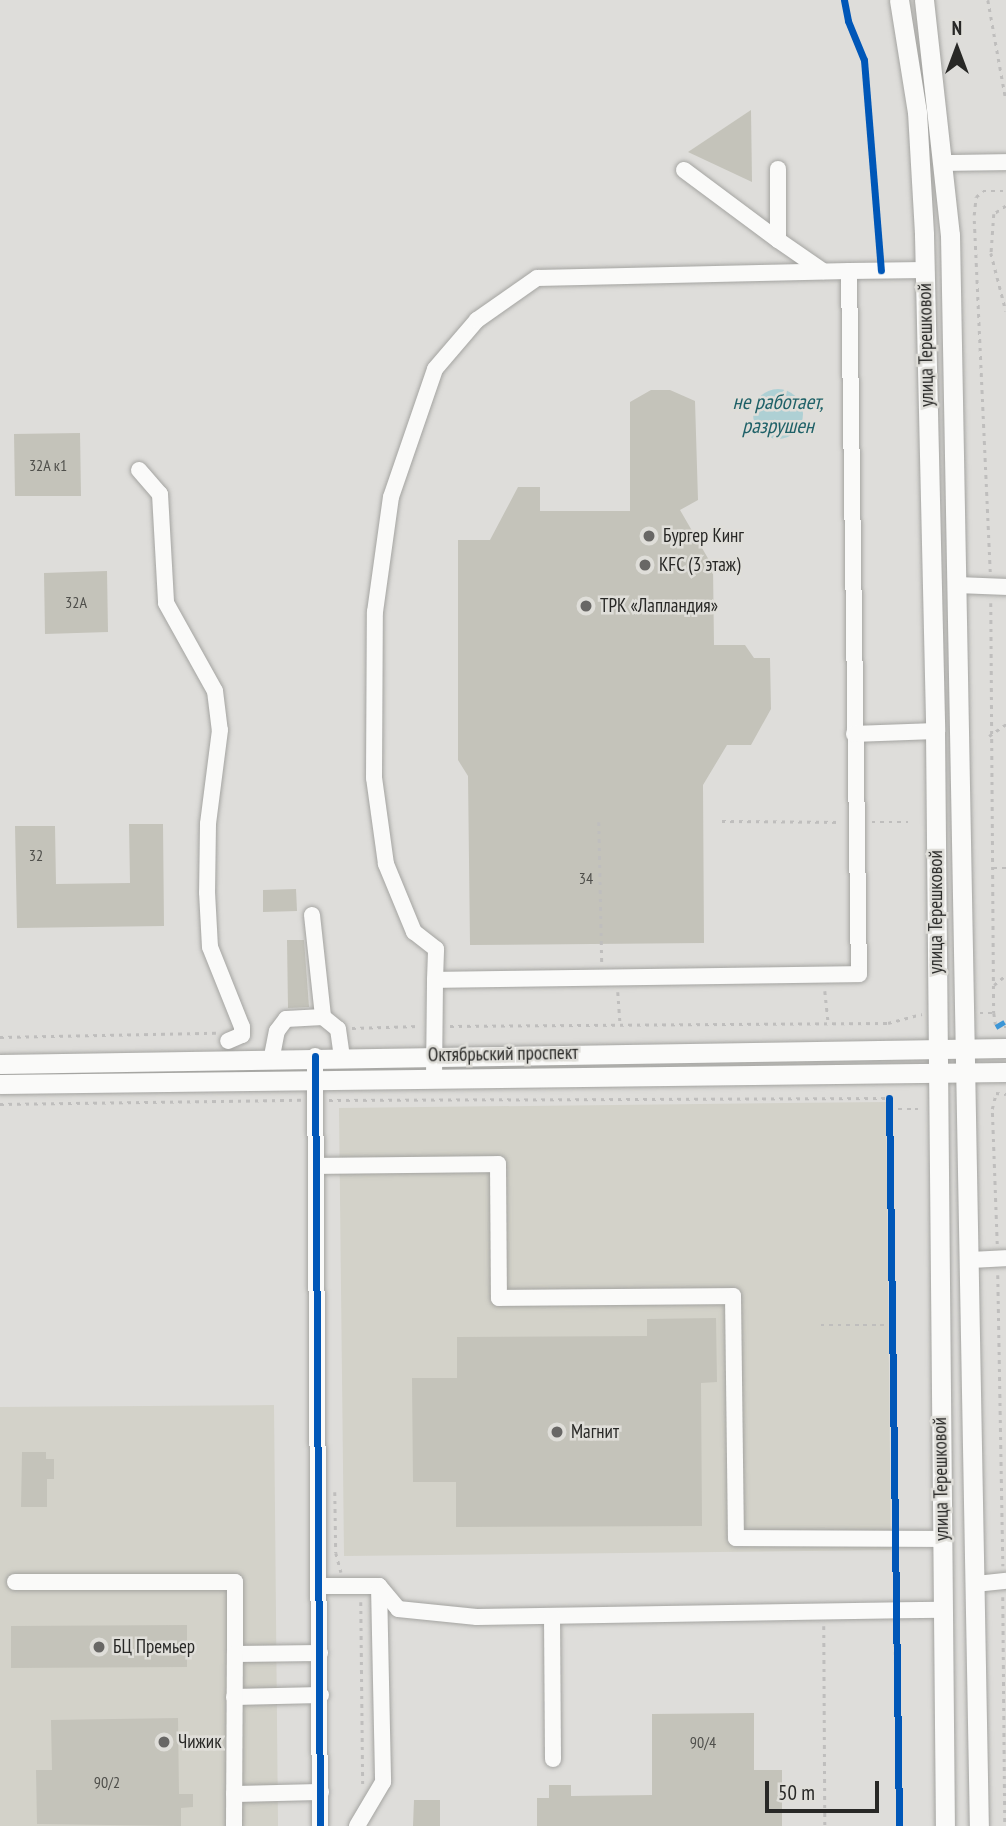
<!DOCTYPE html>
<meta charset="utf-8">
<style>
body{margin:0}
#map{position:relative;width:1006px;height:1826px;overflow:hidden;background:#deddda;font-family:"PT Sans Narrow",sans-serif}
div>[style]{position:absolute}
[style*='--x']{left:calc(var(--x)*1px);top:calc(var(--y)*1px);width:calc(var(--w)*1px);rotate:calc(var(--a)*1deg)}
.built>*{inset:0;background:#d3d2c9}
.water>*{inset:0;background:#aed0d4}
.round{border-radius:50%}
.building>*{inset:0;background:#c4c3ba}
.path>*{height:2.5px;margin-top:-1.25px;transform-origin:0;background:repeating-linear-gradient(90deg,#bfbebd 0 3.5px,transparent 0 8.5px)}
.roads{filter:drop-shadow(0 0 2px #a4a4a1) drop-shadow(0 0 2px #a4a4a1)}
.minor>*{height:16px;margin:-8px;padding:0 8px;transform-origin:8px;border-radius:8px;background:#fafaf9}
.major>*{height:19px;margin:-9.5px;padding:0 9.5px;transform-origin:9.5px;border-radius:9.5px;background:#fafaf9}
.quiet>*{height:5px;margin-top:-2.5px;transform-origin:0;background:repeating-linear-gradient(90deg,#3c96d6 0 10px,transparent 0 15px)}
.cycleway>*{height:7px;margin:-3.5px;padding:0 3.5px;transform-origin:3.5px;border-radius:3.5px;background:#0057b8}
.dots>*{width:19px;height:19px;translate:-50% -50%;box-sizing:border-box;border:4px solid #dfded9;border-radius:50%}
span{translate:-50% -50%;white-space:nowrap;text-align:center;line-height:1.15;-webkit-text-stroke:5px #dfded9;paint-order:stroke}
.number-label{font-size:16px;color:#4f4f4b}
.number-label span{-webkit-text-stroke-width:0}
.street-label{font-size:19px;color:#282826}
.poi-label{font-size:19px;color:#282826}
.left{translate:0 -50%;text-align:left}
.water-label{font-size:21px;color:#1f6168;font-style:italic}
.north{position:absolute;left:922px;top:14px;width:70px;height:70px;-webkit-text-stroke:5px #dfded9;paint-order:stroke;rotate:0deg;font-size:19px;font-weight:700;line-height:28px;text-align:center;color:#282826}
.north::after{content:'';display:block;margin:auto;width:24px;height:32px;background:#282826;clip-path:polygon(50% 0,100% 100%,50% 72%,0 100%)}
.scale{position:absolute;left:765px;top:1781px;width:114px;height:32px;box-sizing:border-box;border:4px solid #282826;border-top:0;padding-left:9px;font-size:21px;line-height:24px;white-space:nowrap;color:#282826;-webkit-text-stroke:5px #dfded9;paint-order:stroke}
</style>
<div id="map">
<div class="built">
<i style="clip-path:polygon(886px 1102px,891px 1550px,344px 1556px,339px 1108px)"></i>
<i style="clip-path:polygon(274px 1405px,278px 1826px,0 1826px,0 1407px)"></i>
</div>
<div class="water">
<i class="round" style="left:753px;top:389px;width:50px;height:50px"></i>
</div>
<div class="building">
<i style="clip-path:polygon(751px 110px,752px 182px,688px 152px)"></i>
<i style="clip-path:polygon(651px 390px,670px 390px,695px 401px,698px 500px,680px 510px,713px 567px,714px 645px,745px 645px,754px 658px,770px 658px,771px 709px,751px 745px,727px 745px,703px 785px,704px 943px,470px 945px,468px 776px,458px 760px,458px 540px,490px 540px,518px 487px,540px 487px,540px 511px,630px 511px,630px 402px)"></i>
<i style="clip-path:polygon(80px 433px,81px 496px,15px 496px,14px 434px)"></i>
<i style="clip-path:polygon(107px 571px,108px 632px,45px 634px,44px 573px)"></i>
<i style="clip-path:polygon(129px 824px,163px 824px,164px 926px,17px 928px,15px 826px,55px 826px,56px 884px,130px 883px)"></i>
<i style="clip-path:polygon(296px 889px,297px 911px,263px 912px,263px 890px)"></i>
<i style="clip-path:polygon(287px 940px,304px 940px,309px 1007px,288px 1008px)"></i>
<i style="clip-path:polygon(716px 1318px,717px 1382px,701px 1383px,702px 1526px,456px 1527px,456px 1482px,413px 1482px,412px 1378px,457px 1378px,457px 1337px,647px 1336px,647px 1319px)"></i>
<i style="clip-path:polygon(22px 1452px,46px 1452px,46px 1459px,54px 1459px,54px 1479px,47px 1479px,47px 1507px,21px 1507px)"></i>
<i style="clip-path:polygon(187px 1625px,187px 1667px,11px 1668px,11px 1626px)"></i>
<i style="clip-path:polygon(754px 1713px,754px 1770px,782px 1770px,782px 1826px,537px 1826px,537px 1798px,549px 1798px,549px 1785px,571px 1785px,571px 1796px,652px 1795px,652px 1714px)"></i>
<i style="clip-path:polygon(178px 1718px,179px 1794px,193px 1794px,193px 1807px,181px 1808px,181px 1826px,37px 1824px,36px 1770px,52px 1770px,51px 1720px)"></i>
<i style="clip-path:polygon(414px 1800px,440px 1800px,440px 1826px,413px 1826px)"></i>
</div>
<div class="path">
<i style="--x:988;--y:0;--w:102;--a:79.8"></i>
<i style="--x:1006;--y:206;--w:14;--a:146"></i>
<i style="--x:994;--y:214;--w:39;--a:94"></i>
<i style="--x:991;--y:253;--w:60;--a:75.5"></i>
<i style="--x:990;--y:572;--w:357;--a:-92.6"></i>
<i style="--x:974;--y:215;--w:18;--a:-84"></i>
<i style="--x:976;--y:197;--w:9;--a:-41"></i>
<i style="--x:983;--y:191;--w:23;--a:0"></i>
<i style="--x:991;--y:603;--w:410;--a:89.6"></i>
<i style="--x:994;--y:1013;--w:14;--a:82"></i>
<i style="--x:996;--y:1027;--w:10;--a:0"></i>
<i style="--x:989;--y:736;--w:21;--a:-35"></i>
<i style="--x:722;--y:821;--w:119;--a:0.5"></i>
<i style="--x:599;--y:822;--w:141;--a:88.8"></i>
<i style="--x:872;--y:822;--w:36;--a:0"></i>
<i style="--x:994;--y:868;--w:12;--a:0"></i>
<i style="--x:994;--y:985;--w:16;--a:-40"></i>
<i style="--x:825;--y:991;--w:31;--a:84"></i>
<i style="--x:618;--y:992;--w:31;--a:86"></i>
<i style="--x:980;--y:1013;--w:14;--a:0"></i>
<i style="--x:450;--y:1026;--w:438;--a:-0.4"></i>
<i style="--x:888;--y:1023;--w:35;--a:-15"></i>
<i style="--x:352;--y:1028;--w:67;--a:-1.7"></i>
<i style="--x:0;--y:1037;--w:216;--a:-1.1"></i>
<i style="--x:329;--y:1100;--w:560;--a:-0.2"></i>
<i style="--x:889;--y:1098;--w:427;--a:89.3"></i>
<i style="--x:0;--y:1104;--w:301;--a:-0.8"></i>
<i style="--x:890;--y:1109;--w:28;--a:0"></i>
<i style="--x:997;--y:1244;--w:135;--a:-92.1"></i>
<i style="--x:992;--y:1109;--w:16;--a:-76"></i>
<i style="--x:996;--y:1093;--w:10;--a:6"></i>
<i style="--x:998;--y:1275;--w:291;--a:89"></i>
<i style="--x:821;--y:1325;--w:71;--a:0"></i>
<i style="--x:335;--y:1492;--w:61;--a:89.1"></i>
<i style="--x:336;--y:1553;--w:20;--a:75"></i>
<i style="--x:895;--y:1553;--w:42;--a:90"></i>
<i style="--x:1003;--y:1597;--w:229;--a:89.5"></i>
<i style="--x:361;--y:1602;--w:183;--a:89.4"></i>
<i style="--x:824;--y:1626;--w:200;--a:89.7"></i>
<i style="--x:895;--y:1626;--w:200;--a:88.9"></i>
</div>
<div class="roads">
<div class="minor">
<i style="--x:945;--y:163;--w:61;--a:-0.9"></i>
<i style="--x:778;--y:169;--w:71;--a:90"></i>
<i style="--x:778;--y:240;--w:55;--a:34.6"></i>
<i style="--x:684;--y:170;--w:117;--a:36.7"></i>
<i style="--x:849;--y:271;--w:703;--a:89.19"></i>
<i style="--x:859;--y:974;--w:424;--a:179.2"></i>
<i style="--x:435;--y:980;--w:31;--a:-88"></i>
<i style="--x:436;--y:949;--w:28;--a:-142"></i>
<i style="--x:414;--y:932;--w:74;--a:-112.4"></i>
<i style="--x:386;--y:864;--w:87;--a:-97.9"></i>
<i style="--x:374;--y:778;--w:166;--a:-89.7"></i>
<i style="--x:375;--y:612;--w:116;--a:-82.1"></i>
<i style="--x:391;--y:497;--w:135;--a:-71"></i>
<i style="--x:435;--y:369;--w:65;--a:-49.4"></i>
<i style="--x:477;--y:320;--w:73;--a:-35"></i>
<i style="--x:537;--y:278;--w:312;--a:-1.3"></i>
<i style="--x:849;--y:271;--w:76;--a:-0.8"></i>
<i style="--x:139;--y:470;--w:32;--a:49"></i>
<i style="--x:160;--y:494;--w:109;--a:86.8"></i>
<i style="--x:166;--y:603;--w:101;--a:60.9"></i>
<i style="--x:215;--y:691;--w:39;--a:83"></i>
<i style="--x:220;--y:730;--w:95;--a:97.3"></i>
<i style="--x:208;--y:824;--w:68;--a:90.8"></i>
<i style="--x:207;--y:892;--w:55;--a:86.9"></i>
<i style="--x:210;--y:947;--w:86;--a:68.2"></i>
<i style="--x:242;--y:1027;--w:8;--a:90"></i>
<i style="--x:242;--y:1035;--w:15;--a:157"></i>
<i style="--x:959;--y:585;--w:47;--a:2.4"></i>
<i style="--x:854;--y:734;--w:81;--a:-2.1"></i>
<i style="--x:312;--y:915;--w:103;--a:83.8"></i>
<i style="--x:272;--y:1056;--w:25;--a:-79"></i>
<i style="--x:277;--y:1031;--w:15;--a:-53"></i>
<i style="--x:286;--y:1019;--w:37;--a:-3"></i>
<i style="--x:323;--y:1017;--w:19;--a:39"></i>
<i style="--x:338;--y:1029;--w:27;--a:82"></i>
<i style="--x:315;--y:1056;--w:770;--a:89.63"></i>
<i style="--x:434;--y:1078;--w:98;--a:-89.4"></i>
<i style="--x:317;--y:1166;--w:181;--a:-0.6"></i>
<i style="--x:498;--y:1164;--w:134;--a:89.6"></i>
<i style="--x:499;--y:1298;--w:234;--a:-0.5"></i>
<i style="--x:733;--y:1296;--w:242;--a:89.3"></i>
<i style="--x:736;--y:1538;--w:206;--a:0.3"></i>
<i style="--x:969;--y:1260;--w:37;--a:-3"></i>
<i style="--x:15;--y:1582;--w:220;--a:0"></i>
<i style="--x:235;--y:1582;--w:72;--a:90"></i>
<i style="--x:235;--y:1654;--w:85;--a:-0.7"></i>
<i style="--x:975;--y:1584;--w:31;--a:-6"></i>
<i style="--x:321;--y:1586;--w:58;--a:0"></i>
<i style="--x:379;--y:1586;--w:196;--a:88.8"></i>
<i style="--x:383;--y:1782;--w:51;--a:120.6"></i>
<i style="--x:379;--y:1586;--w:30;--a:50"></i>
<i style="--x:398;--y:1609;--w:79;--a:5.8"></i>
<i style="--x:477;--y:1617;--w:466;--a:-0.9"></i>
<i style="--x:552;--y:1616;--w:143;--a:89.6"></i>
<i style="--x:234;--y:1697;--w:87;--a:-1.3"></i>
<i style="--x:234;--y:1794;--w:87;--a:-1.3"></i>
<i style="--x:234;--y:1826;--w:172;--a:-89.7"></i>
</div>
<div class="major">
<i style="--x:899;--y:0;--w:113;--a:80.9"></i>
<i style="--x:917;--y:112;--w:123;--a:86.7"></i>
<i style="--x:924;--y:235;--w:496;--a:88.7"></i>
<i style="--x:935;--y:731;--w:1095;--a:89.48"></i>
<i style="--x:924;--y:0;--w:236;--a:83.7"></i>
<i style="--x:950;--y:235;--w:1591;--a:88.96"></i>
<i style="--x:0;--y:1064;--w:1006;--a:-0.91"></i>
<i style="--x:0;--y:1084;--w:1006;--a:-0.68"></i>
</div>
</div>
<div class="quiet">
<i style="--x:996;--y:1027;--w:12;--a:-31"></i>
</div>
<div class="cycleway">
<i style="--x:844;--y:0;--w:21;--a:79"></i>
<i style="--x:848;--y:21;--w:42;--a:67.7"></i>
<i style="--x:864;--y:60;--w:211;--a:85.4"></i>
<i style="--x:315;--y:1056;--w:770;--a:89.63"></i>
<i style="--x:889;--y:1098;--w:728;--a:89.21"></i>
</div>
<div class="dots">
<i style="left:649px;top:536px;background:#686765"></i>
<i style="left:645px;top:565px;background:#686765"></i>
<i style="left:586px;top:606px;background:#686765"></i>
<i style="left:557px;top:1432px;background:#686765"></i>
<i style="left:99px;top:1647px;background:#686765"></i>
<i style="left:164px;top:1742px;background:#686765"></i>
</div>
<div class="number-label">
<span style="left:48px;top:465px">32А к1</span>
<span style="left:76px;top:602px">32А</span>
<span style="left:36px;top:855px">32</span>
<span style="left:586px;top:878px">34</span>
<span style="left:703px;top:1742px">90/4</span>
<span style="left:107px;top:1782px">90/2</span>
</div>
<div class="street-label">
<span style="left:926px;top:345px;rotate:-91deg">улица Терешковой</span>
<span style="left:936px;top:912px;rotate:-90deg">улица Терешковой</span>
<span style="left:503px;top:1054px;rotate:-1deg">Октябрьский проспект</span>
<span style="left:941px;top:1479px;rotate:-91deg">улица Терешковой</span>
</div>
<div class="poi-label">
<span class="left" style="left:663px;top:536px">Бургер Кинг</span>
<span class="left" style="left:659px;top:565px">KFC (3 этаж)</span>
<span class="left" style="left:600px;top:606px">ТРК «Лапландия»</span>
<span class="left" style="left:571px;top:1432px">Магнит</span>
<span class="left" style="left:113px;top:1647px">БЦ Премьер</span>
<span class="left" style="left:178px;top:1742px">Чижик</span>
</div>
<div class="water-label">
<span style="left:778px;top:414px">не работает,<br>разрушен</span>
</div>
<div class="north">N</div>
<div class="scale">50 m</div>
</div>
